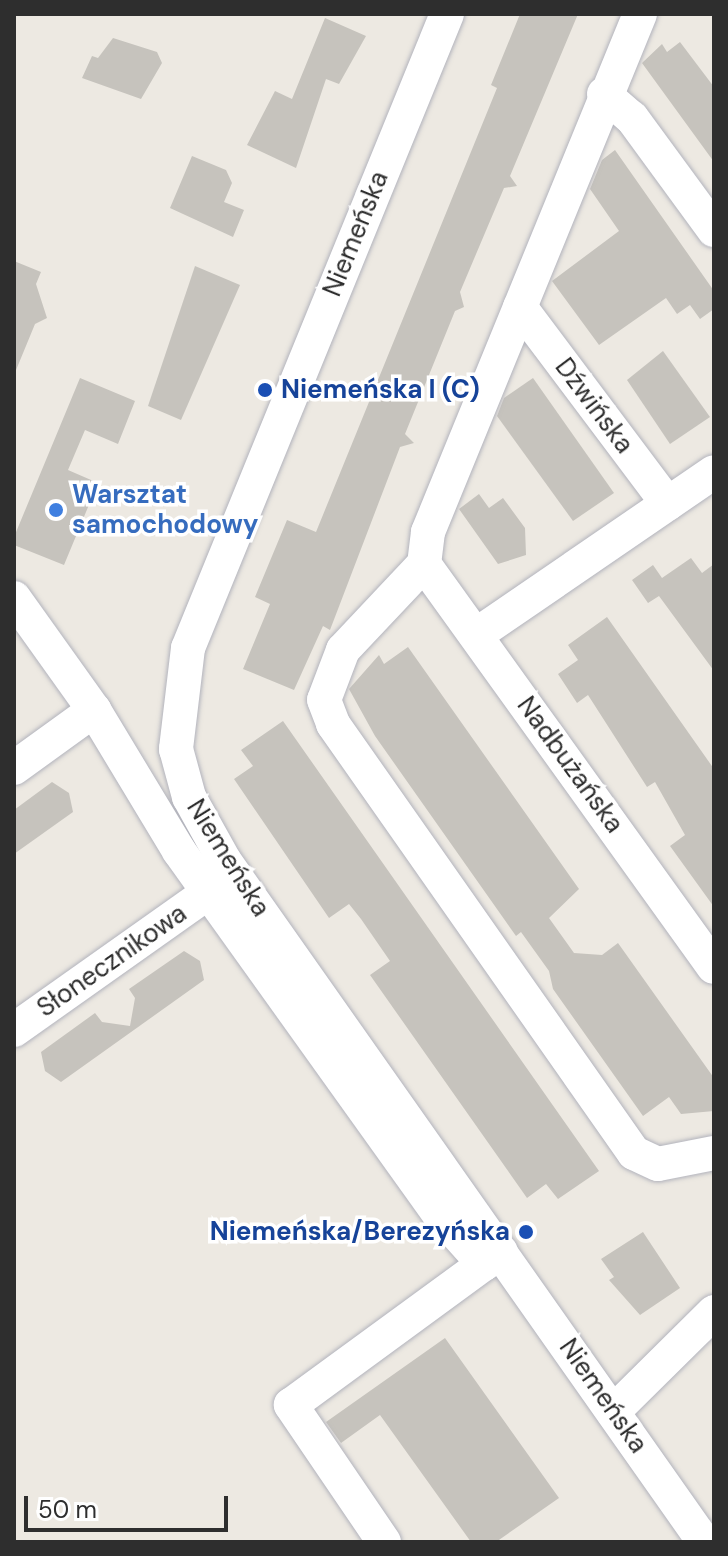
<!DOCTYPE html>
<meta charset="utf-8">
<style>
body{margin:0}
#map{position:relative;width:728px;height:1556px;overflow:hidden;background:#ede9e2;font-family:"DM Sans",sans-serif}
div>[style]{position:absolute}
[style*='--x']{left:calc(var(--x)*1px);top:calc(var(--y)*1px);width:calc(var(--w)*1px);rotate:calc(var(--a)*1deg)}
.building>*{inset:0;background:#c6c3bd}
.roads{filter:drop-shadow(0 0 2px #b2b3bc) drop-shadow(0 0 2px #b2b3bc)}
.minor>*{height:34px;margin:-17px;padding:0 17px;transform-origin:17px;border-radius:17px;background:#fff}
.dots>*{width:22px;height:22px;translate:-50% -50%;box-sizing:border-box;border:4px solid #fff;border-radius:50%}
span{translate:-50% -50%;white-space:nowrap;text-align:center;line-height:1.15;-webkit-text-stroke:7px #fff;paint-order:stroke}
.street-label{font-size:26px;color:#2e2e2e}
.transit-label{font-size:26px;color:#164399;font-weight:700}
.left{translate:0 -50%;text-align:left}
.right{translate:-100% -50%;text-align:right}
.shop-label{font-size:26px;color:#366cbe;font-weight:700}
.frame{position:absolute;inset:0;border:16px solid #2e2e2e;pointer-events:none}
.scale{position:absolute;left:24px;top:1496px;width:204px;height:36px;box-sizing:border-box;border:4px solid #2e2e2e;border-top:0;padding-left:10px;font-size:24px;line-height:28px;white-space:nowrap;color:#2e2e2e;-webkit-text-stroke:6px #fff;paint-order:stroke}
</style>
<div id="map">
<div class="building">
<i style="clip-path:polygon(520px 14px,578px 14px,510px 176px,517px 186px,504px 188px,460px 292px,464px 307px,455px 311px,405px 434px,414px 443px,400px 447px,330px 630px,323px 626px,294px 690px,243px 669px,270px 604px,255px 597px,287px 520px,316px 532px,497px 88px,491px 85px)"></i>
<i style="clip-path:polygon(325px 18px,366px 36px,339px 84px,326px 79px,296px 168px,247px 145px,275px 91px,292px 99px)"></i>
<i style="clip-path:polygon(113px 38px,157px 52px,162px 63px,141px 99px,82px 78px,92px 56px,98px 58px)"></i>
<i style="clip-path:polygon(680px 42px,714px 87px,714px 162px,642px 63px,662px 44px,667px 52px)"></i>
<i style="clip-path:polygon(615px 150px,714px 291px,714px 309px,700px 319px,690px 305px,677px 314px,666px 298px,599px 345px,552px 281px,619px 231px,590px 189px,602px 160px)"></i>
<i style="clip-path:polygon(192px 156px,226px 170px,232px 183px,224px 202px,244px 210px,233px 237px,170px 208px)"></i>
<i style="clip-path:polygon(14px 261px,41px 272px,36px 284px,47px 318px,35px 324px,14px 375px)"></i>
<i style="clip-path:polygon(195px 266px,240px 285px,181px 420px,148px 406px)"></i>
<i style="clip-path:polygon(663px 351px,710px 417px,670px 444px,627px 380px)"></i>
<i style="clip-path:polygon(80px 378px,135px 401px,118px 444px,85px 430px,68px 470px,98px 483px,64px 565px,14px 545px,14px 537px)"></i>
<i style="clip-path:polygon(533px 378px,614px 493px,573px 521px,497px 416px,504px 398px)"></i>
<i style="clip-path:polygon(479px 494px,489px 508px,503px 498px,525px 528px,526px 555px,498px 564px,459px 509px)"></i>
<i style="clip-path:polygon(691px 558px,702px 573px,714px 564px,714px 671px,659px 596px,648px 603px,632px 580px,653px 565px,662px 578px)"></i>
<i style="clip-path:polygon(607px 617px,714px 769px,714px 907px,670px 846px,685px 835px,655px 782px,647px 787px,588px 695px,577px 703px,558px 674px,578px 660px,568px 645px)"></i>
<i style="clip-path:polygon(408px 647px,579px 889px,549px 918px,574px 953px,602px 955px,618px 943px,714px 1078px,714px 1111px,681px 1114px,669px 1097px,643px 1116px,553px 989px,549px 971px,521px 932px,516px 936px,375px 736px,349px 689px,379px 655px,384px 664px)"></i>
<i style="clip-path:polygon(283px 721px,599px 1171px,558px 1199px,546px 1184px,527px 1198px,370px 975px,390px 961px,361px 919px,349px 904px,329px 918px,234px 779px,253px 766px,241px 750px)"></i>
<i style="clip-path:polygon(52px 782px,69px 793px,73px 812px,14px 854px,14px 810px)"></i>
<i style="clip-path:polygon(184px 951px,200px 961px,204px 980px,61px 1082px,45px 1071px,41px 1052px,95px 1013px,102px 1022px,130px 1026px,135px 998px,129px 989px)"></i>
<i style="clip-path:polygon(643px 1232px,680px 1288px,640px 1315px,609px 1280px,614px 1277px,601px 1259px)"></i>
<i style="clip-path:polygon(445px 1338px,559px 1498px,496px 1542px,471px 1542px,380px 1415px,341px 1443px,326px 1422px)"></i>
</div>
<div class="roads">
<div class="minor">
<i style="--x:447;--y:14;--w:685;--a:112.22"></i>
<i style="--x:188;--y:648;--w:102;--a:96.8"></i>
<i style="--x:176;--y:749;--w:50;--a:74.8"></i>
<i style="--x:189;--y:797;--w:72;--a:60.9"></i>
<i style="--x:224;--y:860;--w:834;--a:54.86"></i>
<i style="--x:640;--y:14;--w:560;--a:112.26"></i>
<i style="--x:428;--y:532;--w:32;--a:97"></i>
<i style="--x:424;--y:564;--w:118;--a:133.3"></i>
<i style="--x:343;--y:650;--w:53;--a:110.8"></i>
<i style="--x:324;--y:700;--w:26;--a:69"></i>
<i style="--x:333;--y:724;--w:524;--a:54.95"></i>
<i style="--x:634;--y:1153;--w:26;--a:25"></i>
<i style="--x:658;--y:1164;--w:57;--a:-11.1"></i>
<i style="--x:604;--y:94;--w:37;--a:41"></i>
<i style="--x:632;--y:118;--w:139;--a:53.8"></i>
<i style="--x:520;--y:307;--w:246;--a:53.1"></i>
<i style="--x:424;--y:564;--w:496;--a:54.3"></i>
<i style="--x:14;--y:598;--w:138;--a:54.5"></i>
<i style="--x:94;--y:710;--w:165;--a:58.9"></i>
<i style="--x:179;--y:851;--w:447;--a:54.4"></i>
<i style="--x:439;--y:1214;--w:67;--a:48"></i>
<i style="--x:484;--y:1264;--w:21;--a:-37"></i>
<i style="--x:476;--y:635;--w:288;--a:-34.4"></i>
<i style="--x:14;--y:768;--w:99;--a:-35.9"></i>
<i style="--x:14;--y:1030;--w:239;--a:-35.3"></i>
<i style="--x:613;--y:1412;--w:142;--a:-44.7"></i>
<i style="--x:384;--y:1542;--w:166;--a:-124.2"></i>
<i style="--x:291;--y:1405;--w:239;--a:-36.2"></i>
</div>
</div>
<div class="dots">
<i style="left:265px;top:390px;background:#1a4fb4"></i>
<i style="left:56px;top:510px;background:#3f7fe0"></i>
<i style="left:526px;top:1232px;background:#1a4fb4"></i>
</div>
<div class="street-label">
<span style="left:356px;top:234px;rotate:-68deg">Niemeńska</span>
<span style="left:594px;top:406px;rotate:53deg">Dźwińska</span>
<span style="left:570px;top:765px;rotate:54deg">Nadbużańska</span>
<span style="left:228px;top:858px;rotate:58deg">Niemeńska</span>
<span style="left:112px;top:961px;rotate:-35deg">Słonecznikowa</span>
<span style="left:603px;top:1396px;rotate:55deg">Niemeńska</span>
</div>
<div class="transit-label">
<span class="left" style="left:281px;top:390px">Niemeńska I (C)</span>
<span class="right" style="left:510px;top:1232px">Niemeńska/Berezyńska</span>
</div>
<div class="shop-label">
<span class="left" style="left:72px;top:510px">Warsztat<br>samochodowy</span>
</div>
<div class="frame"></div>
<div class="scale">50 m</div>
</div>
